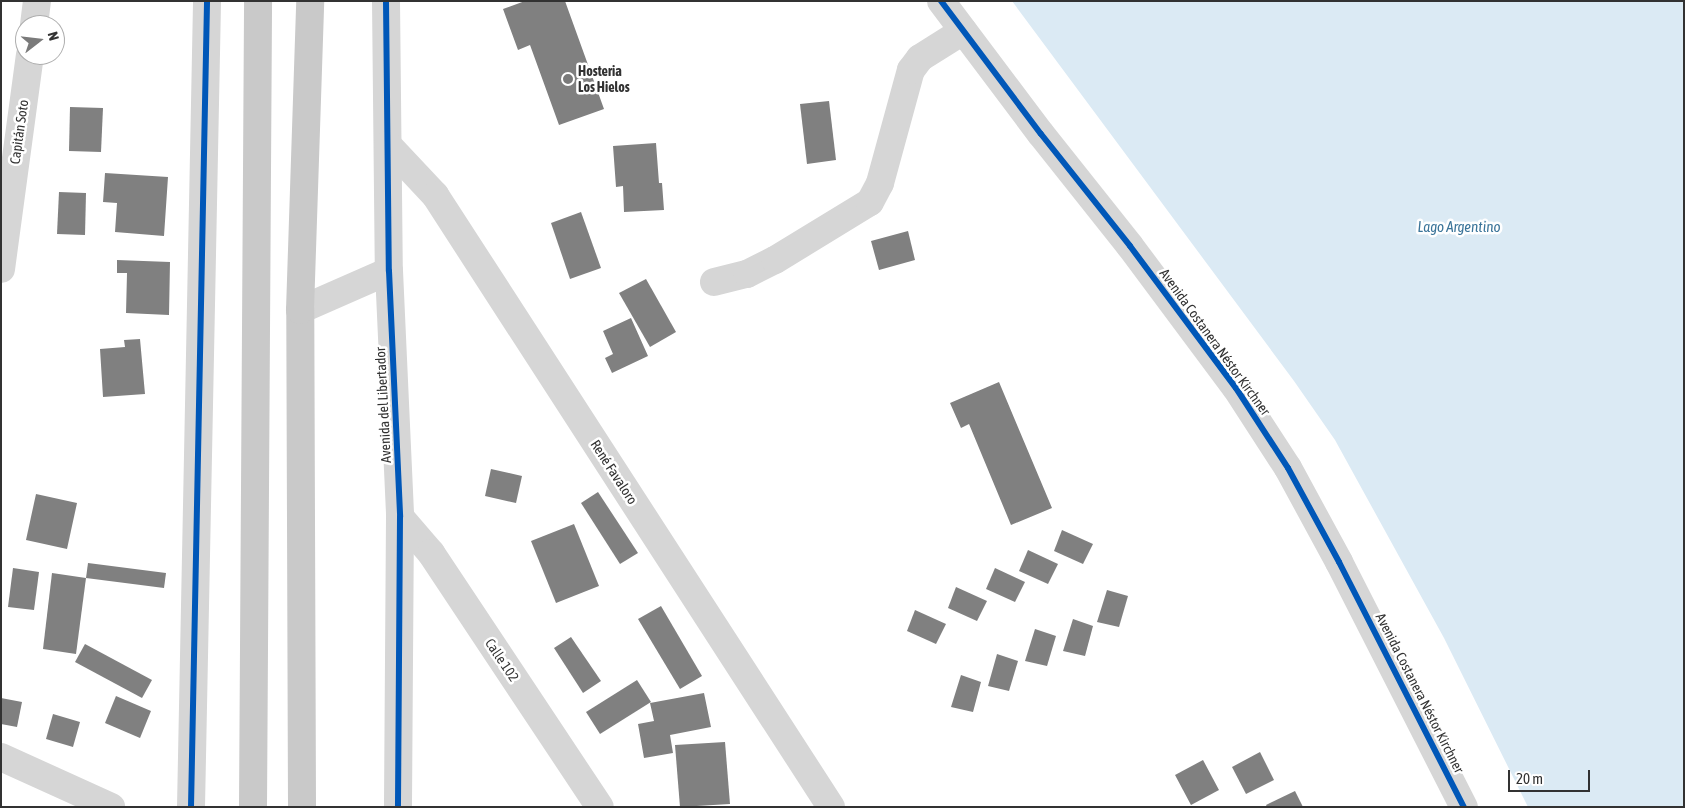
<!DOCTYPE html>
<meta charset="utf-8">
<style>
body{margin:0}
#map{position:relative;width:1685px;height:808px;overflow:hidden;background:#fff;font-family:"Asap Condensed",sans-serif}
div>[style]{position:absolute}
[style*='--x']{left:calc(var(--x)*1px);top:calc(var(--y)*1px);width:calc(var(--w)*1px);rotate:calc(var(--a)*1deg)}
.water>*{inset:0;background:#dbeaf4}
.building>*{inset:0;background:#808080}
.minor>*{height:28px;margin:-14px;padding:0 14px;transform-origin:14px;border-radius:14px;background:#d6d6d6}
.major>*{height:28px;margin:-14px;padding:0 14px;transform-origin:14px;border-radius:14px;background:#c9c9c9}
.cycleway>*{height:6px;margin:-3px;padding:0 3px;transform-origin:3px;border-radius:3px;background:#0057b8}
.dots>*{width:14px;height:14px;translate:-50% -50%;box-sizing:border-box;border:2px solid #fff;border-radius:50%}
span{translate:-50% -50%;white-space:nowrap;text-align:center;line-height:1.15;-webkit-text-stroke:5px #fff;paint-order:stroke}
.poi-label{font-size:14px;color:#323232;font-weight:700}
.left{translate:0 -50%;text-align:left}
.street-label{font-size:14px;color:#323232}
.water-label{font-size:15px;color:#3a7499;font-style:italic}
.frame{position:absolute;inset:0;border:2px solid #323232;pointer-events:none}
.north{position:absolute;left:15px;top:15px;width:50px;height:50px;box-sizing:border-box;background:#fff;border:1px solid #adadad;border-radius:50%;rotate:74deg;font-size:14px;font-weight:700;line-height:20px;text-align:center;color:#323232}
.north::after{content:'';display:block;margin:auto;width:18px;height:22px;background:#7a7a7a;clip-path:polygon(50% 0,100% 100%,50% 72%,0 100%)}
.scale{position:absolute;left:1508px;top:770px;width:82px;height:22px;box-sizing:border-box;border:2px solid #323232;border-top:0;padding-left:6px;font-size:15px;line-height:18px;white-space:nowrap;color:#323232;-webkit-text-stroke:4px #fff;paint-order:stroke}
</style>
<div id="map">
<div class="water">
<i style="clip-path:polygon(1012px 1px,1684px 1px,1684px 807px,1528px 807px,1444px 638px,1335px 440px,1294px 381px)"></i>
</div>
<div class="building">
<i style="clip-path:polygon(525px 1px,565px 1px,604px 109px,559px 125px,530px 45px,518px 50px,503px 9px)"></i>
<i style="clip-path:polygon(829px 101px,836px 160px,807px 164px,800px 104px)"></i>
<i style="clip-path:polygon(70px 107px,103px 108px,101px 152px,69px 151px)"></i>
<i style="clip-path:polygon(656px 143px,659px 183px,662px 183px,664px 210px,624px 212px,623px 186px,616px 187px,613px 146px)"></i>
<i style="clip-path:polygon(105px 173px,168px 177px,164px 236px,115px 232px,117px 203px,103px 202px)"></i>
<i style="clip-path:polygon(59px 192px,86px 193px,85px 235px,57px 234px)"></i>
<i style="clip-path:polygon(581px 212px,601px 268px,570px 279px,551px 223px)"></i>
<i style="clip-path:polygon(908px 231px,915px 260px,879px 270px,871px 241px)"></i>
<i style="clip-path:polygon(117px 260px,170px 262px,169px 315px,126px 313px,127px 273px,117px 273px)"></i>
<i style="clip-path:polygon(646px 279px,676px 332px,650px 347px,619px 293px)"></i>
<i style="clip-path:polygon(631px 318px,648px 356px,612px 373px,605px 358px,613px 354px,603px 331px)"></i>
<i style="clip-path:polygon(140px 339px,145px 394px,103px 397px,100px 349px,125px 347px,124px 340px)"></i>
<i style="clip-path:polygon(999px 382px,1052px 508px,1011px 525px,969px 424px,961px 428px,950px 403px)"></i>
<i style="clip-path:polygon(491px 469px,522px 476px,516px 503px,485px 496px)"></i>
<i style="clip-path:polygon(598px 492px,638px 553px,620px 564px,581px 503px)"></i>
<i style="clip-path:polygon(36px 494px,77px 503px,67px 549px,26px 540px)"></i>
<i style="clip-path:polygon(574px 524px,599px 586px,556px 603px,531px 541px)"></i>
<i style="clip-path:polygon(1062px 530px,1093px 544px,1083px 564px,1054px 551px)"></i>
<i style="clip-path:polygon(1028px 550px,1058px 564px,1048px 584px,1019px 571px)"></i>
<i style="clip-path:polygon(88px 563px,166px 573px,164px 588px,86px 578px)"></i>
<i style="clip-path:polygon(13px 568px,39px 572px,34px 610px,8px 607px)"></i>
<i style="clip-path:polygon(995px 568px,1025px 582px,1015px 602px,986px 589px)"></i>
<i style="clip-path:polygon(52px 573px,86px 578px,76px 654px,43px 649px)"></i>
<i style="clip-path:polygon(956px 587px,987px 601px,977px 621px,948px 608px)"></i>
<i style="clip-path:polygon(1107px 590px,1128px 596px,1119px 627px,1097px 622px)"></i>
<i style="clip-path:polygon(661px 606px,702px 676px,680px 689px,638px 619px)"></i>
<i style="clip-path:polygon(915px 610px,946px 624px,936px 644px,907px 631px)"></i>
<i style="clip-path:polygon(1073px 619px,1093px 626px,1085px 656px,1063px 651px)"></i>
<i style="clip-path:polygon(1035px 629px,1056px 636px,1047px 666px,1025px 661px)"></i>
<i style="clip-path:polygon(571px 637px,601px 681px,583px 693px,554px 648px)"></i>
<i style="clip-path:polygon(85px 644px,152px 680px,142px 698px,75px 662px)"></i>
<i style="clip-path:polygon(997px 654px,1018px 661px,1009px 691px,988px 686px)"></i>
<i style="clip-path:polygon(961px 675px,981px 682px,973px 712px,951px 707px)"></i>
<i style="clip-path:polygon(637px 680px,651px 702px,600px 734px,586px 712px)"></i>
<i style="clip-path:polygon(704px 693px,711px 727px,670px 735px,673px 753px,644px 758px,638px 724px,654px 721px,650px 703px)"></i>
<i style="clip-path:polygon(116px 696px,151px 711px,140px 738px,105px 723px)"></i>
<i style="clip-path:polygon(1px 698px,22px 702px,17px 727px,1px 724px)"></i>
<i style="clip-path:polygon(53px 714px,80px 722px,73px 747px,46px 739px)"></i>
<i style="clip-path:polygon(725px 742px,730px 804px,680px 807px,675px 745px)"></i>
<i style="clip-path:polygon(1260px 752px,1274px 780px,1246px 794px,1232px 767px)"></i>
<i style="clip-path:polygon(1203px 760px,1219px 790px,1191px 805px,1175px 775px)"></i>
<i style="clip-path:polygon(1295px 791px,1303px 807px,1267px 807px,1266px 805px)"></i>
</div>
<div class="minor">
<i style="--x:386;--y:1;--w:270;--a:89.4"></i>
<i style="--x:389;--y:271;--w:246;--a:87.4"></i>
<i style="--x:400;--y:517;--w:290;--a:90.4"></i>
<i style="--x:941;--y:1;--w:166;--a:53.1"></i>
<i style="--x:1041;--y:134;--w:143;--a:51.5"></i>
<i style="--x:1130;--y:246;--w:177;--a:53.3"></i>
<i style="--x:1236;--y:388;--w:95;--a:57"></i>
<i style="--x:1288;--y:468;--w:107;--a:61.5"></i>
<i style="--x:1339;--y:562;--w:275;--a:63"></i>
<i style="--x:34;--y:25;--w:24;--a:-83"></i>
<i style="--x:388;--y:145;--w:69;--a:46.8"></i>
<i style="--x:435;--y:195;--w:729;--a:57.09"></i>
<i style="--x:1;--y:269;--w:216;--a:-82.3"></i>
<i style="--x:714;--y:282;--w:34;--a:-14"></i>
<i style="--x:747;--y:274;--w:31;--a:-27"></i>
<i style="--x:775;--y:260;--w:111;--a:-31.4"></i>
<i style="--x:870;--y:202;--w:21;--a:-62"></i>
<i style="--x:880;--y:183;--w:117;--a:-74.7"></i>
<i style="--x:911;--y:70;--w:15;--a:-53"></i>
<i style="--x:920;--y:58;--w:51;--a:-32.1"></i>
<i style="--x:300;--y:310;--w:97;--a:-23.7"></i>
<i style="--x:400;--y:517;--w:48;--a:49.3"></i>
<i style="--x:431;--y:553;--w:305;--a:56.4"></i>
<i style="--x:1;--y:757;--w:121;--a:24.4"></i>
<i style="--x:191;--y:807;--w:806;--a:-88.86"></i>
</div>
<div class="major">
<i style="--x:253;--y:807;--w:806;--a:-89.64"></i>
<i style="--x:302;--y:807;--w:497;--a:-90.2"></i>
<i style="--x:300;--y:310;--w:309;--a:-88.1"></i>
</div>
<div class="cycleway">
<i style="--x:386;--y:1;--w:270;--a:89.4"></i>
<i style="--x:389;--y:271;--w:246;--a:87.4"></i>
<i style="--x:400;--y:517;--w:290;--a:90.4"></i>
<i style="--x:941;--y:1;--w:166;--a:53.1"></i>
<i style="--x:1041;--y:134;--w:143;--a:51.5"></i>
<i style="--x:1130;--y:246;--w:177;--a:53.3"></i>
<i style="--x:1236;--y:388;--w:95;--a:57"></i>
<i style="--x:1288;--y:468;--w:107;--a:61.5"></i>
<i style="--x:1339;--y:562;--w:275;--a:63"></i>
<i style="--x:191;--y:807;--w:806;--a:-88.86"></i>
</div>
<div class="dots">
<i style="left:568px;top:79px;background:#7a7a7a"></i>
</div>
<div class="poi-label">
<span class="left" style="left:578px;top:79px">Hosteria<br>Los Hielos</span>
</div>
<div class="street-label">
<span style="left:19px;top:132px;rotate:-82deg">Capitán Soto</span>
<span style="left:1215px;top:342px;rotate:54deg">Avenida Costanera Néstor Kirchner</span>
<span style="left:383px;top:405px;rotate:-93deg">Avenida del Libertador</span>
<span style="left:614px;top:472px;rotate:57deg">René Favaloro</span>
<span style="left:502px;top:660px;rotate:56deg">Calle 102</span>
<span style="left:1420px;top:693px;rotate:63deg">Avenida Costanera Néstor Kirchner</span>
</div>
<div class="water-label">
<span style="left:1459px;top:227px">Lago Argentino</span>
</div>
<div class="frame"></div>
<div class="north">N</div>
<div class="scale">20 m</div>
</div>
